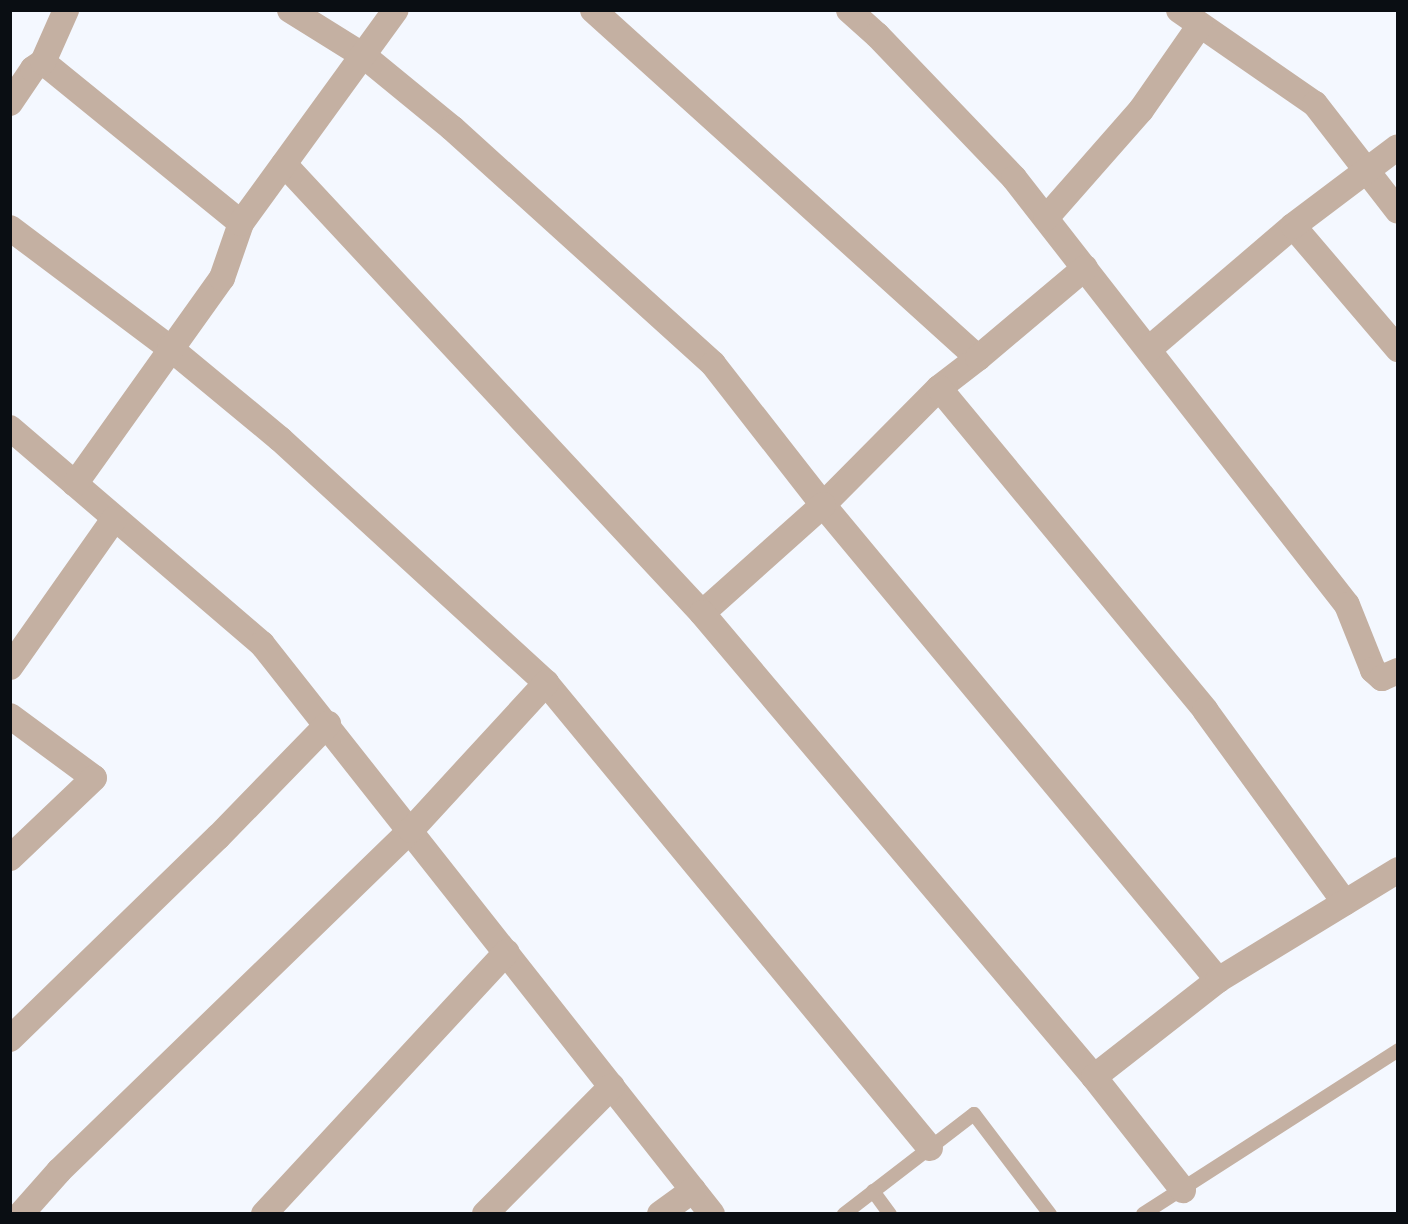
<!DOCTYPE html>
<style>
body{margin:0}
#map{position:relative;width:1408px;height:1224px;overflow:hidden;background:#f4f8ff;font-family:Cabin,sans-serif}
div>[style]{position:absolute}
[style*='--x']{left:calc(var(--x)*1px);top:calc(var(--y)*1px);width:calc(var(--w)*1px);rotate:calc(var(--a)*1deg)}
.lane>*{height:14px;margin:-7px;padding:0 7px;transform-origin:7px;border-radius:7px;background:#c4b0a2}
.street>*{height:26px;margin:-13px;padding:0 13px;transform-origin:13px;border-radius:13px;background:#c4b0a2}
span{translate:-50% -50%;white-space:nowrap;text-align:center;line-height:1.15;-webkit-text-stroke:4.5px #fff;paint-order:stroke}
.frame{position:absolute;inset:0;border:12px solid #0a0e13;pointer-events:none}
</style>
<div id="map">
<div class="lane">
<i style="--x:873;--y:1191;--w:29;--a:54"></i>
<i style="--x:844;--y:1214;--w:164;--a:-37.6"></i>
<i style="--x:974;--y:1114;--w:126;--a:52.8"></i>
<i style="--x:1143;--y:1214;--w:303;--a:-32.7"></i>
</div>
<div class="street">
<i style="--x:290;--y:10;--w:87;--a:31.9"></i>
<i style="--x:364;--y:56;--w:114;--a:39.3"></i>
<i style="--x:452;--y:128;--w:352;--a:42.1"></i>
<i style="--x:713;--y:364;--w:179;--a:52"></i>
<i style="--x:823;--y:505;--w:618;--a:50.25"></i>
<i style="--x:593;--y:10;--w:519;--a:42.11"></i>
<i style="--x:978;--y:358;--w:49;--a:142.4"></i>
<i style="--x:939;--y:388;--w:165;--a:134.8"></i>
<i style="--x:823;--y:505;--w:162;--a:138.2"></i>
<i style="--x:849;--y:10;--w:38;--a:42"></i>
<i style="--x:877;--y:35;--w:198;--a:46.2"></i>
<i style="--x:1014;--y:178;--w:541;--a:52.05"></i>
<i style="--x:1347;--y:605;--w:70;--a:68.2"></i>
<i style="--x:1373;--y:670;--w:12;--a:42"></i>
<i style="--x:1382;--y:678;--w:17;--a:-24"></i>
<i style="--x:1179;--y:10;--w:165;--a:34.7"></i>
<i style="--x:1315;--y:104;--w:135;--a:52.2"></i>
<i style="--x:43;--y:62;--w:255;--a:39.1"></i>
<i style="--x:10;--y:103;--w:41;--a:-55.9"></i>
<i style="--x:33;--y:69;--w:12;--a:-35"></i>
<i style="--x:43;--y:62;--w:57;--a:-66.1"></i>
<i style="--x:284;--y:164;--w:613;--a:47.05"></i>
<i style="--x:702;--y:613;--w:607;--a:49.81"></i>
<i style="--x:1094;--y:1077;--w:144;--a:51.8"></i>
<i style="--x:1046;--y:218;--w:144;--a:-48.7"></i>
<i style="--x:1141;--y:110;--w:103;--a:-55.2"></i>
<i style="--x:1293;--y:226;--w:162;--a:49.5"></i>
<i style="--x:10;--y:228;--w:200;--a:36.9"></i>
<i style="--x:170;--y:348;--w:143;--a:39.6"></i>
<i style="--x:280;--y:439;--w:361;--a:42.5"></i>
<i style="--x:546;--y:683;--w:603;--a:50.45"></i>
<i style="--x:1149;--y:349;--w:189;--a:-40.5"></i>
<i style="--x:1293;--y:226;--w:131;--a:-37"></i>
<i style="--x:978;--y:358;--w:140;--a:-40.1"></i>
<i style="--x:939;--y:388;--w:418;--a:50.4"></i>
<i style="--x:1205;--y:710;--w:238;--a:54"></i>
<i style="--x:10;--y:428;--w:332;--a:40.6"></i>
<i style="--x:262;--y:644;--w:726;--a:51.71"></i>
<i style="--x:75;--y:484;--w:253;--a:-54.5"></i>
<i style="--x:222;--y:278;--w:58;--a:-70.9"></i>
<i style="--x:241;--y:223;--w:263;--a:-54"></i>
<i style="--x:10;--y:667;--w:181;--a:-54.9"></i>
<i style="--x:10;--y:716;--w:104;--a:36.4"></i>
<i style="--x:94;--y:778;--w:116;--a:136.4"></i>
<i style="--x:10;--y:1039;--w:290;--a:-44.2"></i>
<i style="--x:218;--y:837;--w:158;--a:-45.8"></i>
<i style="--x:1094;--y:1077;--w:157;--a:-38"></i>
<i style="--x:1218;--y:980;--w:211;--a:-31.4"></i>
<i style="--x:21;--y:1214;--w:57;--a:-48.5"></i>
<i style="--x:59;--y:1171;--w:490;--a:-44.1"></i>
<i style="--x:411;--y:830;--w:200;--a:-47.4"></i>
<i style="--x:264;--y:1214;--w:357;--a:-47.2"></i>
<i style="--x:485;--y:1214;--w:180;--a:-45.2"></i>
<i style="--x:660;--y:1214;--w:41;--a:-36"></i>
</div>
<div class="frame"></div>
</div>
